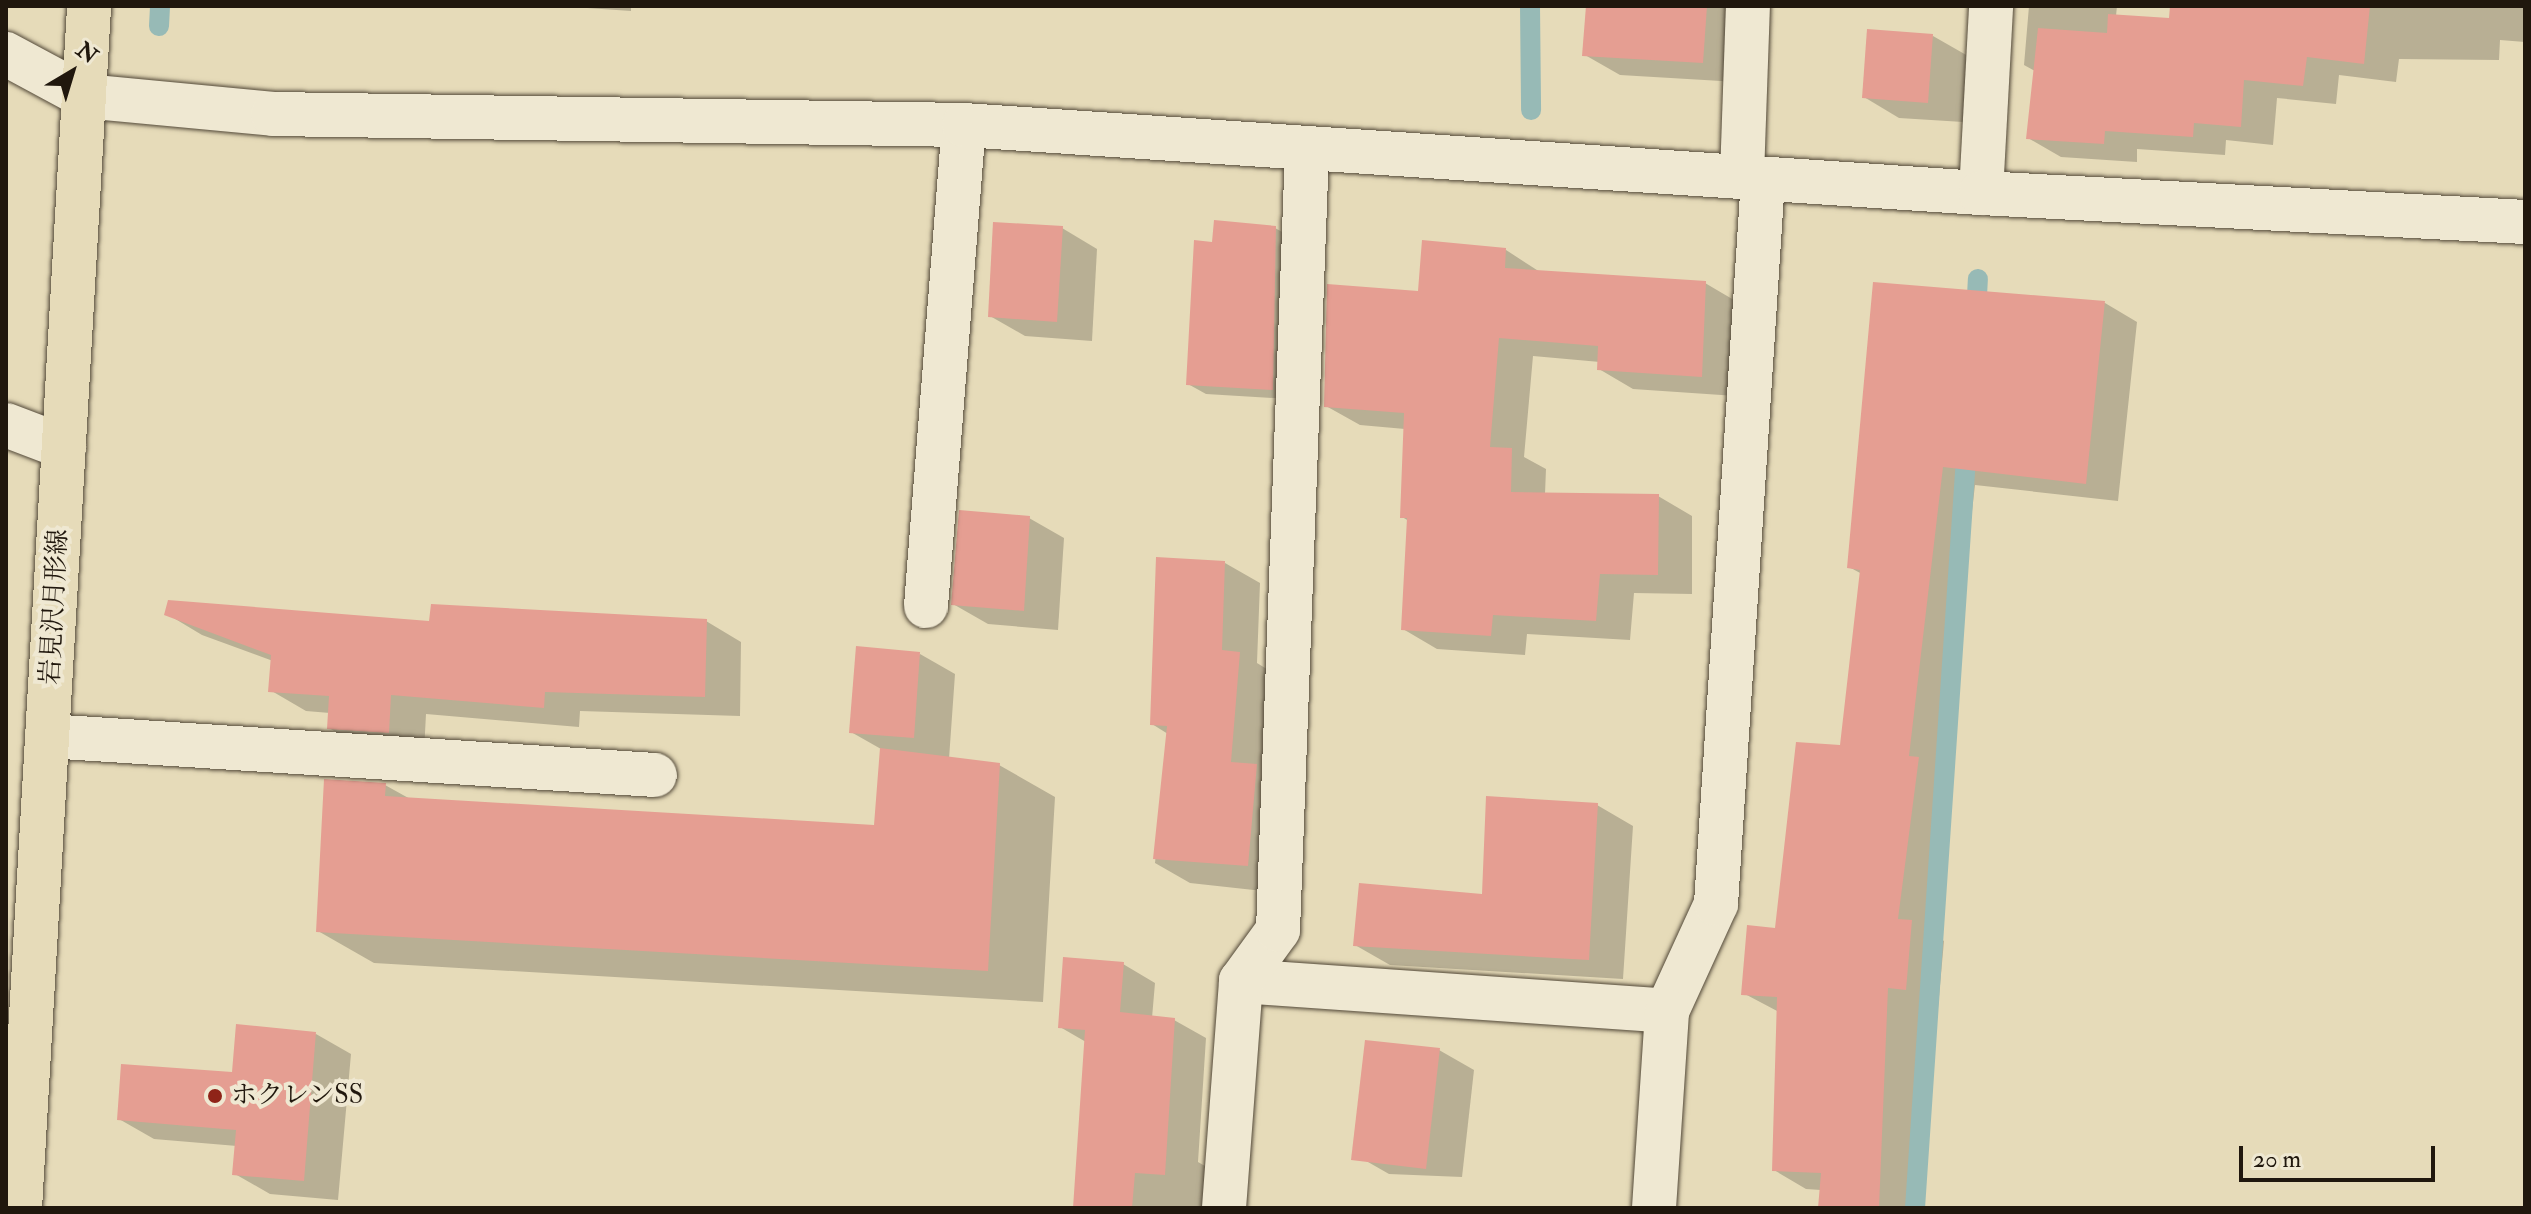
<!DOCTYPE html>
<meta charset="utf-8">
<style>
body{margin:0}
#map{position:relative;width:2531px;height:1214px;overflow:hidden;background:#e6dbb9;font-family:"IM FELL Double Pica","Noto Serif JP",serif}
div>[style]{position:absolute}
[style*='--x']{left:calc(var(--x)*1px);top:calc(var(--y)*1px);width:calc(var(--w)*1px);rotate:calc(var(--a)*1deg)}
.shadow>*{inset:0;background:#0003}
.stream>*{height:20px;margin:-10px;padding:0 10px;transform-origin:10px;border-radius:10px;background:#97bab6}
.building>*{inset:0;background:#e59e92}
.roads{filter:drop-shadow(0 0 2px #524838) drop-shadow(0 0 2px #524838)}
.street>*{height:44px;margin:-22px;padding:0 22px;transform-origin:22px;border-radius:22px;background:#efe8d2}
.secondary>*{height:44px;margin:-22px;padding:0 22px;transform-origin:22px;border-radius:22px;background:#efe8d2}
.primary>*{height:44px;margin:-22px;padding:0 22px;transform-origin:22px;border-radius:22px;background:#e6dbb9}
.dots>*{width:22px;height:22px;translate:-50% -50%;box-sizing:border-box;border:4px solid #efe8d2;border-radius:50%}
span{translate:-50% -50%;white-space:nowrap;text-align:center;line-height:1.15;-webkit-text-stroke:8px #efe8d2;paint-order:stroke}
.street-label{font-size:26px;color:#20170d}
.poi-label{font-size:26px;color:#20170d}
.left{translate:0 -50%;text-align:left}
.frame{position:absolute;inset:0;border:8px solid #20170d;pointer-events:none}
.north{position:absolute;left:32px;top:32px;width:80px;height:80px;-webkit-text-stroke:6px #efe8d2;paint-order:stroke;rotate:38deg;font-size:22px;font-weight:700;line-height:32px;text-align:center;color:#20170d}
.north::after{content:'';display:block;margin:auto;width:28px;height:36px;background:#20170d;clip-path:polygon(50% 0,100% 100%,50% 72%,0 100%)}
.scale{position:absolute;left:2239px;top:1146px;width:196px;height:36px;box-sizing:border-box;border:4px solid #20170d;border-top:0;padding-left:10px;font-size:24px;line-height:28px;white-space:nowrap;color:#20170d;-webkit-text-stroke:6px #efe8d2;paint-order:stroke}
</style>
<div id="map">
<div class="shadow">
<i style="clip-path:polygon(558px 6px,631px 6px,631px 11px)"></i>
<i style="clip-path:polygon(1588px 6px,1731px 6px,1738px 82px,1620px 75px,1585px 55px)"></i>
<i style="clip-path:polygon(2029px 6px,2117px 6px,2116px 16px,2219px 23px,2220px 6px,2525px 6px,2525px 42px,2500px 40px,2499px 60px,2399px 59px,2396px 82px,2339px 75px,2336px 104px,2277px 98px,2273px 145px,2226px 140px,2225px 155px,2137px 149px,2137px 162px,2061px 157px,2028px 138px,2035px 71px,2024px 65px)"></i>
<i style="clip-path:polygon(1933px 36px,1968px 56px,1963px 122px,1899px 118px,1864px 97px)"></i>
<i style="clip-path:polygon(1062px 228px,1097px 249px,1092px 341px,1025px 336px,990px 316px)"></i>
<i style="clip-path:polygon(1275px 228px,1293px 238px,1291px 399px,1206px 394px,1188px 384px,1214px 244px)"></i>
<i style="clip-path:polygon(1506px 250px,1540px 272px,1705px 283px,1739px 303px,1736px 396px,1633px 389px,1599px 369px,1600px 362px,1533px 356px,1524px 457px,1546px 469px,1545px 494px,1658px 496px,1692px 516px,1692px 594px,1634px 593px,1630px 640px,1527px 634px,1525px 655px,1437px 649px,1403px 629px,1409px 521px,1402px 517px,1405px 429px,1360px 425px,1326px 406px,1420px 293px)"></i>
<i style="clip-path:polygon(1875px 284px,2105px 303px,2137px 322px,2118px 501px,1975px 485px,1942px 772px,1951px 778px,1931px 933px,1944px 941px,1938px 1008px,1920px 1006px,1912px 1208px,1820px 1208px,1821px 1190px,1806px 1189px,1774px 1170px,1779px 1012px,1743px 993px,1777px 930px,1842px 747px,1862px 574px,1849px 567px)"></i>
<i style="clip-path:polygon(1029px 518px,1064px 538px,1058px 630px,988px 624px,953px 604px)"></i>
<i style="clip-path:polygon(1225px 563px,1260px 583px,1257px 663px,1275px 674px,1282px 893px,1190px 883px,1155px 863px,1168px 734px,1152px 724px)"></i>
<i style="clip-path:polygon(167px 614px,431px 623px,706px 621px,741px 642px,740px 716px,580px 711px,579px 727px,426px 714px,424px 752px,364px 748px,329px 728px,330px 713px,306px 711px,270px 690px,273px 661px,202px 635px)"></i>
<i style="clip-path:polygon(920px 654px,955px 674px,949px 759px,999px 765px,1055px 797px,1043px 1002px,374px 963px,318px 931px,385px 785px,412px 800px,876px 828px,881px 749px,851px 732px)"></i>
<i style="clip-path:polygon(1597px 805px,1633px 826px,1623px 979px,1390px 965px,1355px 945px,1484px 897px)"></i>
<i style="clip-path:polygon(1123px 964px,1155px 983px,1152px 1018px,1174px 1020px,1206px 1038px,1198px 1162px,1205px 1166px,1204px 1208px,1075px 1208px,1086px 1042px,1060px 1027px)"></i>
<i style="clip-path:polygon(316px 1034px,351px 1054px,338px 1200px,270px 1194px,235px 1174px,237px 1146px,154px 1139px,119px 1119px,234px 1075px)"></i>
<i style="clip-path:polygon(1439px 1050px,1474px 1070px,1462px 1177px,1389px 1174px,1354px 1154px)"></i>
</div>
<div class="stream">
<i style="--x:1530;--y:6;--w:104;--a:89.4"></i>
<i style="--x:159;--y:26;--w:20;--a:-87"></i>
<i style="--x:1976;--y:315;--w:36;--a:-87"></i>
<i style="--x:1915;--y:1208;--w:767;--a:-86.11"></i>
</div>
<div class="building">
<i style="clip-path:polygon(1586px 6px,1707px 6px,1703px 63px,1582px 56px)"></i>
<i style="clip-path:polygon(2170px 6px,2370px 6px,2364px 64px,2307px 57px,2303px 86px,2244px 80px,2241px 127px,2194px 123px,2193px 137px,2105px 131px,2104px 144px,2026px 139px,2038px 28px,2107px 33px,2108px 14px,2169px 18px)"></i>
<i style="clip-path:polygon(1867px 29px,1933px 34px,1928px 103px,1862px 98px)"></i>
<i style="clip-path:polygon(1214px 220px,1276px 226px,1273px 390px,1186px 385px,1194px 240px,1212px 242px)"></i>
<i style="clip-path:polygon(993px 222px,1063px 226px,1057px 322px,988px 317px)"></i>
<i style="clip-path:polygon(1422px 240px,1506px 248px,1505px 268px,1706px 281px,1702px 377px,1597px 370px,1598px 346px,1499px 338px,1490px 447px,1512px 448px,1511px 492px,1659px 494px,1658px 575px,1600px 574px,1596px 621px,1493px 615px,1491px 636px,1401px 630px,1407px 518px,1400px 518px,1404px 413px,1324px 407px,1327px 284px,1418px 291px)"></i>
<i style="clip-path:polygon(1873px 282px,2105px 301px,2086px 484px,1943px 467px,1909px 756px,1919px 757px,1898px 919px,1912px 920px,1906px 990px,1888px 988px,1879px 1208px,1818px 1208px,1821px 1173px,1772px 1171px,1777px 997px,1741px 995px,1747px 925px,1775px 928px,1796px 742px,1840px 745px,1860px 570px,1847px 568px)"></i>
<i style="clip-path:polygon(959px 510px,1030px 516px,1024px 611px,951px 605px)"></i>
<i style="clip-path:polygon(1156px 557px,1225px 561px,1222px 650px,1240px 652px,1231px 762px,1257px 764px,1248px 866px,1153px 859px,1167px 726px,1150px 725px)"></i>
<i style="clip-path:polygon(168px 600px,429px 621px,431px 604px,707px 619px,705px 697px,545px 692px,544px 708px,391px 695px,389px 733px,327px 729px,329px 696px,268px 692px,271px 655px,164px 615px)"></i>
<i style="clip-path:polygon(856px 646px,920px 652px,914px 738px,849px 733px)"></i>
<i style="clip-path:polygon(880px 748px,1000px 763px,988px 971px,316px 932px,324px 779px,386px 783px,385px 796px,874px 825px)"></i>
<i style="clip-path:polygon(1486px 796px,1598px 803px,1589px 960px,1353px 946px,1359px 883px,1482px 894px)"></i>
<i style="clip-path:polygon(1063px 957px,1124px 962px,1120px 1012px,1175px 1018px,1165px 1175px,1135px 1173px,1132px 1208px,1073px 1208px,1085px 1030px,1058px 1028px)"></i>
<i style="clip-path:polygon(236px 1024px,316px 1032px,304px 1181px,232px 1175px,236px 1130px,117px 1120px,121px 1064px,232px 1072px)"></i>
<i style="clip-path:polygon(1365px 1040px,1440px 1048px,1426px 1169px,1351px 1160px)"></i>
</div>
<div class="roads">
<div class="street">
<i style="--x:1742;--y:176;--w:170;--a:-88"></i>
<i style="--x:1981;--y:193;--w:187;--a:-86.9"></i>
<i style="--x:6;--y:425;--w:62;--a:20.8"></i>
<i style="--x:926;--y:606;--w:482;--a:-85.5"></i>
<i style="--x:47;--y:736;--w:609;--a:3.67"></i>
<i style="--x:1241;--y:981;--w:427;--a:4"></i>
<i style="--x:1667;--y:1011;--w:118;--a:-65.4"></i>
<i style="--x:1716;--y:904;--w:727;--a:-86.29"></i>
<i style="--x:1224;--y:1208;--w:228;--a:-85.7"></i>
<i style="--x:1241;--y:981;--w:63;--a:-54"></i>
<i style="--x:1278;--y:930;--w:781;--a:-87.87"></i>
<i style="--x:1654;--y:1208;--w:197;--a:-86.2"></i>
</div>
<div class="secondary">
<i style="--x:6;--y:54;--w:89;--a:28.3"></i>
<i style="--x:84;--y:96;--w:190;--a:5.4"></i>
<i style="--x:273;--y:114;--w:691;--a:0.91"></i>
<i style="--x:964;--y:125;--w:1019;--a:3.83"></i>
<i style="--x:1981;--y:193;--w:545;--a:3.05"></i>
</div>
<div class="primary">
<i style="--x:20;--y:1208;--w:1204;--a:-86.71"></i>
</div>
</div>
<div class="dots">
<i style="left:215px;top:1096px;background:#8f2418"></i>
</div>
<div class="street-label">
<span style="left:55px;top:607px;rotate:-87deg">岩見沢月形線</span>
</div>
<div class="poi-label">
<span class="left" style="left:231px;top:1096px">ホクレンSS</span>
</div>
<div class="frame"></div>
<div class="north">N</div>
<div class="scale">20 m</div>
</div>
